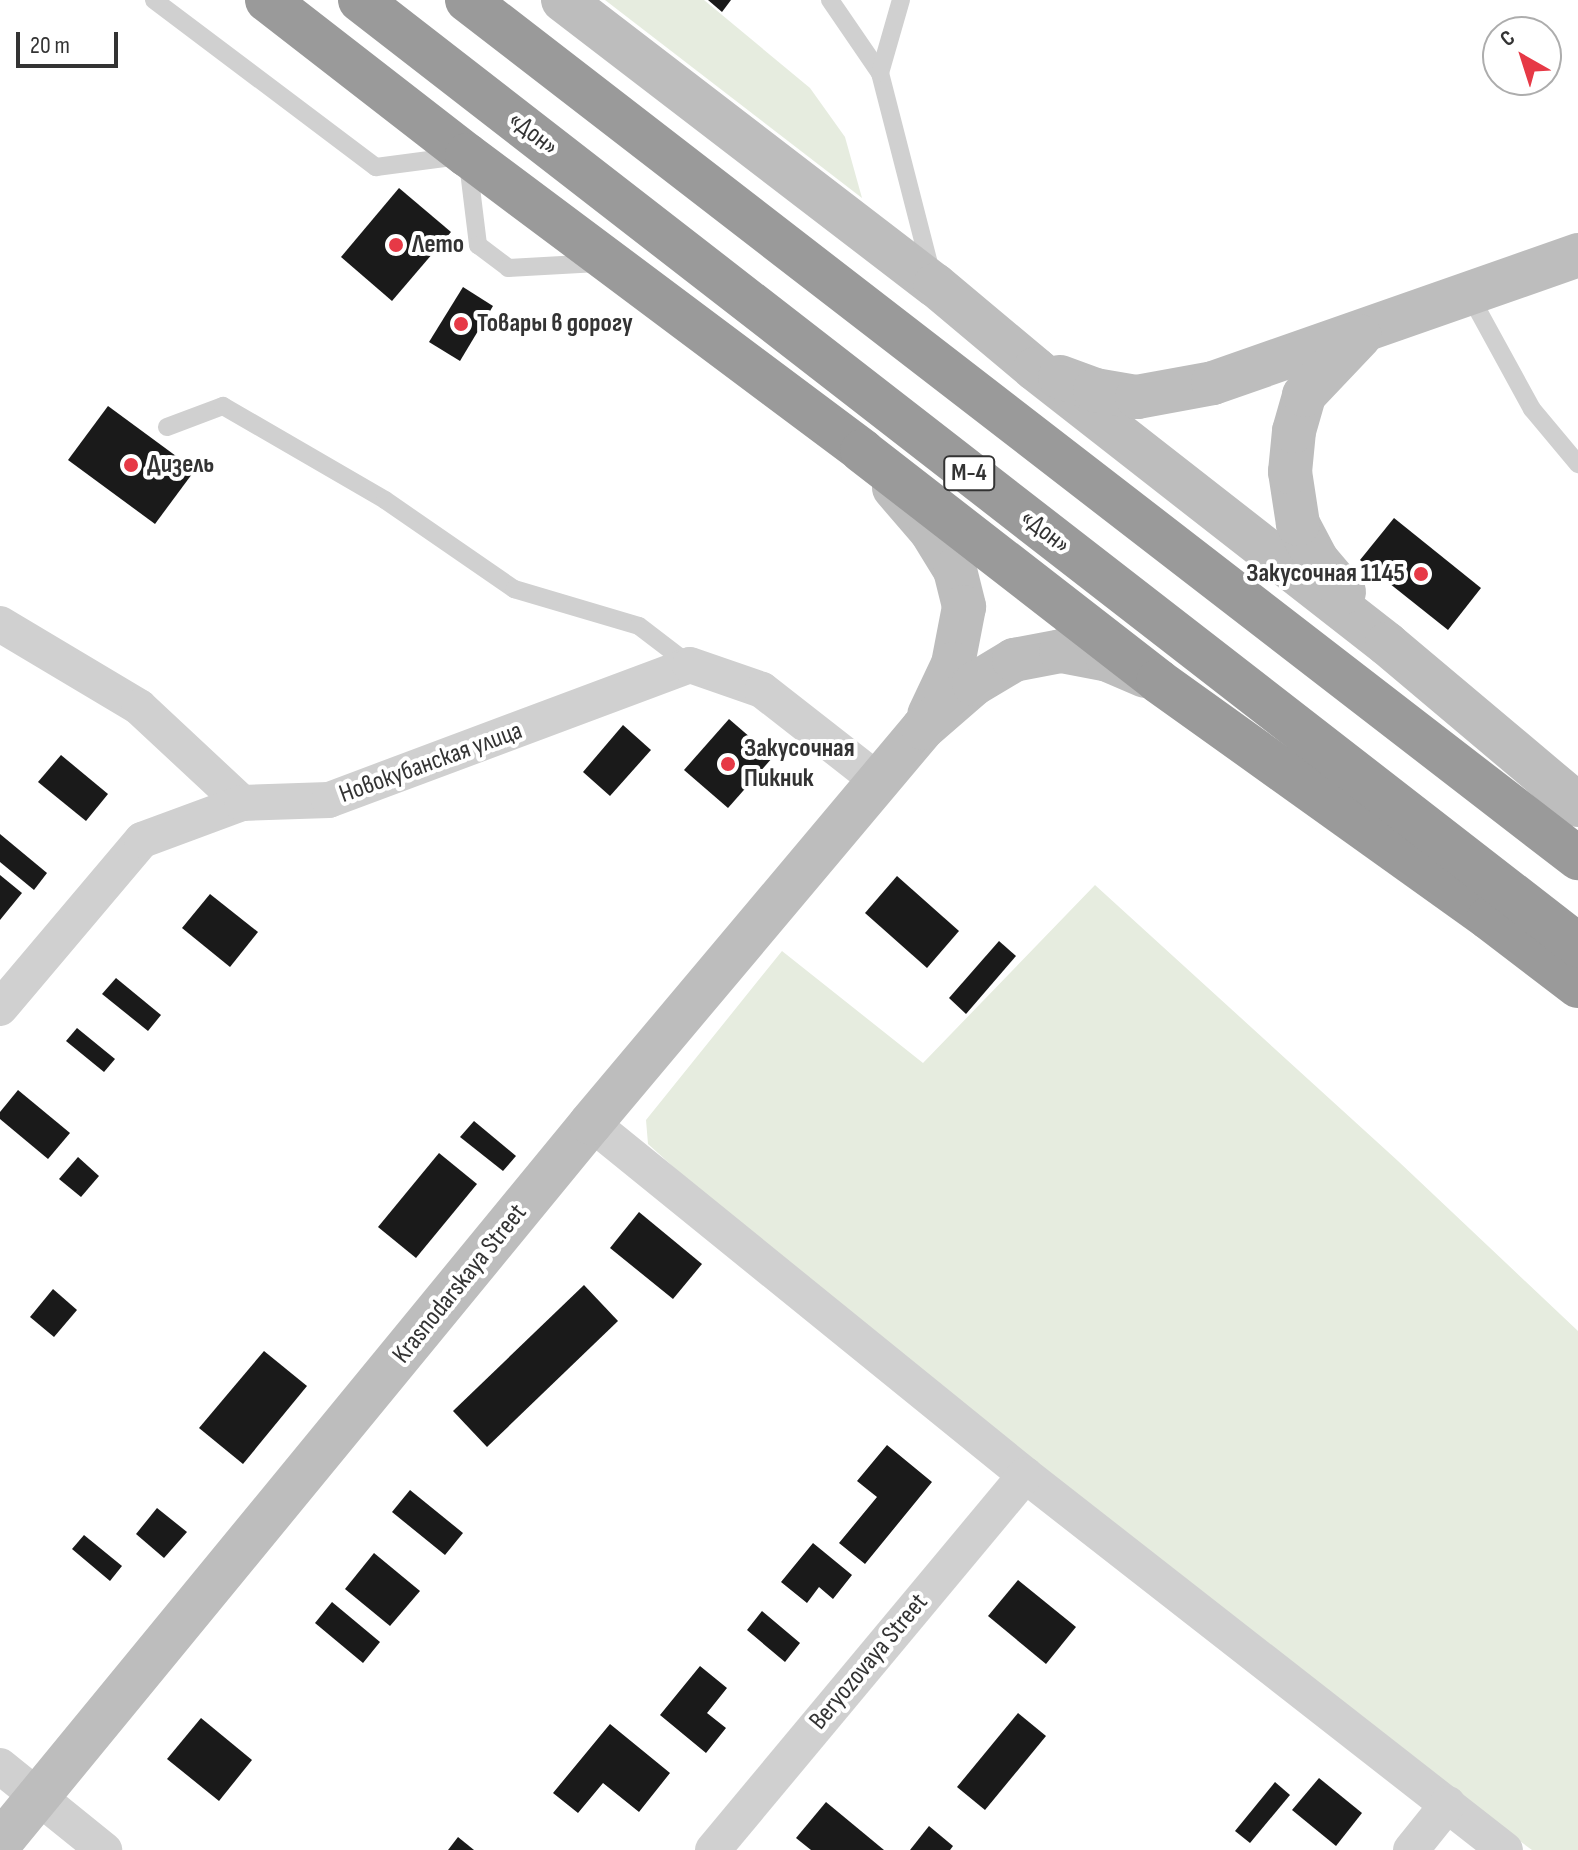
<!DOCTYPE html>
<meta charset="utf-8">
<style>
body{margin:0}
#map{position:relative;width:1578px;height:1850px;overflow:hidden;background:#fff;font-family:"Sofia Sans Condensed",sans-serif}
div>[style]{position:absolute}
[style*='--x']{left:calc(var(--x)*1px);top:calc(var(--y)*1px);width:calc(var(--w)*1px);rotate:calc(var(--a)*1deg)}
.green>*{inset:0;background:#e6ecdf}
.building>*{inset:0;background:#1a1a1a}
.lane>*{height:18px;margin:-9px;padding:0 9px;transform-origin:9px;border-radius:9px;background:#d0d0d0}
.street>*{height:36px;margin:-18px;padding:0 18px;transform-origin:18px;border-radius:18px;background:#d0d0d0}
.secondary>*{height:44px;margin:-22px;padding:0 22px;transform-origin:22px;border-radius:22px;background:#bdbdbd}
.highway>*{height:44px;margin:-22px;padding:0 22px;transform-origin:22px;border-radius:22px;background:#9a9a9a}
.dots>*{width:22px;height:22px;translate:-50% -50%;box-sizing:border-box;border:4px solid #fff;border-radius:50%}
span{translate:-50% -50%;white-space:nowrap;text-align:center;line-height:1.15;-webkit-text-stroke:8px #fff;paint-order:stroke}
.shield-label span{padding:2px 6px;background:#fff;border:2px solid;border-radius:6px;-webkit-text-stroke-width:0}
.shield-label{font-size:24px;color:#333;font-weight:700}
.street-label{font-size:26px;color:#333}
.poi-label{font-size:26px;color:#333;font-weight:700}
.left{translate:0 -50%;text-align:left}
.right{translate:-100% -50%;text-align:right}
.north{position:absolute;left:1482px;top:16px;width:80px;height:80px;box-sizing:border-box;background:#fff;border:2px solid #adadad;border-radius:50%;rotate:321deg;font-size:22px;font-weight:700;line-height:32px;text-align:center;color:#333}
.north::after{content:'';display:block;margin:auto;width:28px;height:36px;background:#e63946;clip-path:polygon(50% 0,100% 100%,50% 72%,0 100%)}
.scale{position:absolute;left:16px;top:32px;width:102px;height:36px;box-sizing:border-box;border:4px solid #333;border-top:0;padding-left:10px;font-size:24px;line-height:28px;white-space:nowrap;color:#333;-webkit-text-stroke:6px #fff;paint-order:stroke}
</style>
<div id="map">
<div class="green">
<i style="clip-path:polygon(605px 0,704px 0,810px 88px,845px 137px,862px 198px)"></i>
<i style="clip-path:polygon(1095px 885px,1398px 1161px,1578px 1331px,1578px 1850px,1532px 1850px,1432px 1777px,752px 1238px,648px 1144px,646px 1120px,782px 951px,923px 1063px)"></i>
</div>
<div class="building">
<i style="clip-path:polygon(708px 0,731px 0,722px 12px)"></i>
<i style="clip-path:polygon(399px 188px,451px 232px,392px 301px,341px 257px)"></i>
<i style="clip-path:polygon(463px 287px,493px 306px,460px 361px,429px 342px)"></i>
<i style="clip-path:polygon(108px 406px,195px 470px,155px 524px,68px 460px)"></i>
<i style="clip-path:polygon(1394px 518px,1481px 588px,1448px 630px,1360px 560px)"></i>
<i style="clip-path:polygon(729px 719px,773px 757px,728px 808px,684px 770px)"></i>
<i style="clip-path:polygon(623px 725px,651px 750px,610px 796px,583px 772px)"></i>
<i style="clip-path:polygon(61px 755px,108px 794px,86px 821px,38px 782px)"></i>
<i style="clip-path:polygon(0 834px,47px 873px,34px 890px,0 862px)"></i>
<i style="clip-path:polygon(0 875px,22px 893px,0 920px)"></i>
<i style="clip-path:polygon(897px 876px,959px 931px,927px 968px,865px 913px)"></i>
<i style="clip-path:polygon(210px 894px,258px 932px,230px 967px,182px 928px)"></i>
<i style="clip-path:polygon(999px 941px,1016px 956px,966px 1014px,949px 998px)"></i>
<i style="clip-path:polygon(116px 978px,161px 1015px,148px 1031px,102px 994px)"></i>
<i style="clip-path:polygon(77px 1028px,115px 1059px,104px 1072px,66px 1041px)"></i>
<i style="clip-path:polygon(18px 1090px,70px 1133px,48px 1159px,0 1119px,0 1112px)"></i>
<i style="clip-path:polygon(474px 1121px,516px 1156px,503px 1171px,460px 1137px)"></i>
<i style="clip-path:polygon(439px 1153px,477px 1184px,416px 1258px,378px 1227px)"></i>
<i style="clip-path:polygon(78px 1157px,99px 1176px,81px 1197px,59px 1179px)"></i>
<i style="clip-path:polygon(639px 1212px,702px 1264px,673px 1299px,610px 1248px)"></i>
<i style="clip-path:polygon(584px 1285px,618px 1321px,487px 1447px,453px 1411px)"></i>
<i style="clip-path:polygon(53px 1289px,77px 1310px,54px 1337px,30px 1317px)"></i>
<i style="clip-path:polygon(264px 1351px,307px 1386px,243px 1464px,199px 1428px)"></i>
<i style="clip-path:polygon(887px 1445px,932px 1482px,865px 1564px,839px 1543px,877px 1497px,857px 1481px)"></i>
<i style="clip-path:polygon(410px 1490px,463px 1533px,445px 1555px,392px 1512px)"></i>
<i style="clip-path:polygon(157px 1508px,187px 1532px,164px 1558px,136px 1534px)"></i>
<i style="clip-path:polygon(84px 1535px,122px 1566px,110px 1581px,72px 1549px)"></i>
<i style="clip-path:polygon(813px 1543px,852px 1575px,833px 1599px,819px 1587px,807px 1603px,781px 1582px)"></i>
<i style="clip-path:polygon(374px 1553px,420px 1591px,390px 1626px,345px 1589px)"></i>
<i style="clip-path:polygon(1018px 1580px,1076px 1627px,1046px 1664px,988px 1616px)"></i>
<i style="clip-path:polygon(332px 1602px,380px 1642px,363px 1663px,315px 1623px)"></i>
<i style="clip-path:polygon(762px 1611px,800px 1643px,785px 1662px,747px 1630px)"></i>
<i style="clip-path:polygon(700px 1666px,727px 1688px,707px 1713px,726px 1728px,706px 1753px,660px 1715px)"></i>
<i style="clip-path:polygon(1018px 1713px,1046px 1736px,985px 1810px,957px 1787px)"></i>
<i style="clip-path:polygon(201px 1718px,252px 1760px,219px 1801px,167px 1759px)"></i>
<i style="clip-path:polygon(610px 1724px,670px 1773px,639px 1812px,603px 1783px,578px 1813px,553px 1793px)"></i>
<i style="clip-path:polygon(1319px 1778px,1362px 1813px,1336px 1846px,1292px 1810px)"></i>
<i style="clip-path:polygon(1275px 1782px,1290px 1795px,1250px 1843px,1235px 1831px)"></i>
<i style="clip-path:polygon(826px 1802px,884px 1850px,811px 1850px,796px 1838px)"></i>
<i style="clip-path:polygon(929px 1826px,953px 1846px,950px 1850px,910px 1850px)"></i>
<i style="clip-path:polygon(458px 1837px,474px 1850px,448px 1850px)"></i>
</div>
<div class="lane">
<i style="--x:154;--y:0;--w:278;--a:37"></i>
<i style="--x:376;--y:167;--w:92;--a:-7.5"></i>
<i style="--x:467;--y:155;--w:91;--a:83"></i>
<i style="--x:478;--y:245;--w:38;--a:37"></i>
<i style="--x:508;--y:268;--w:90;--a:-3.2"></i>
<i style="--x:830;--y:0;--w:88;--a:55.6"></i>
<i style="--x:880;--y:73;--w:204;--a:75.6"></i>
<i style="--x:880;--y:73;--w:76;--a:-74"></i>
<i style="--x:1469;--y:294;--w:131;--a:61.3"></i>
<i style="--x:1532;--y:409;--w:72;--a:50.1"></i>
<i style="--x:167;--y:427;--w:60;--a:-20.6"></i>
<i style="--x:223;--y:406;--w:187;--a:30.1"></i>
<i style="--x:385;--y:500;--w:157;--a:34.6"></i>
<i style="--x:514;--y:589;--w:130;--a:16.5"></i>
<i style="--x:639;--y:626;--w:64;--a:37.4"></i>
</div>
<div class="street">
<i style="--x:0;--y:624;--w:162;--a:30.8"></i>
<i style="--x:139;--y:707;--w:141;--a:43"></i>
<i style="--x:0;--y:1008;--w:220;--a:-49.8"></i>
<i style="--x:142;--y:840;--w:107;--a:-20.3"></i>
<i style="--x:242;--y:803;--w:87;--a:-2"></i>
<i style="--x:329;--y:800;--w:385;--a:-20.5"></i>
<i style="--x:690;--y:665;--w:76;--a:19.1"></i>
<i style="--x:762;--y:690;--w:151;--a:38"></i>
<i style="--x:591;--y:1123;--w:559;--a:39.04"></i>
<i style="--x:1025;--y:1475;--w:609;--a:38"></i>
<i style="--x:0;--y:1766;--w:134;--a:38.9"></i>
<i style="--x:713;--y:1850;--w:488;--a:-50.2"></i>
<i style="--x:1411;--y:1850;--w:59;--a:-51.2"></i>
</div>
<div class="secondary">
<i style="--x:563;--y:0;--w:469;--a:37.5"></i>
<i style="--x:935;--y:285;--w:131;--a:40"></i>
<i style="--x:1035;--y:369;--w:447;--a:38"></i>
<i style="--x:1387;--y:644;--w:250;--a:40.1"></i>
<i style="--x:1060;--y:377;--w:37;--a:20"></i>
<i style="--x:1095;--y:390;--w:43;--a:9.5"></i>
<i style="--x:1137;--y:397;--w:77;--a:-10.4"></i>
<i style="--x:1213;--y:383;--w:387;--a:-19.3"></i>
<i style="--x:894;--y:488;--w:57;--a:49.3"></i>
<i style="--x:931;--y:531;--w:46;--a:58.4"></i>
<i style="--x:955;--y:570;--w:38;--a:76"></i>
<i style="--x:964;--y:607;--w:58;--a:100.9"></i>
<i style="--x:953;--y:664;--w:56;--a:115.2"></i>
<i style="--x:1344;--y:592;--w:42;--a:-130.2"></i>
<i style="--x:1317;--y:560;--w:41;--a:-117.8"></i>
<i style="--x:1298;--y:524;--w:53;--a:-98.7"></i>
<i style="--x:1290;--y:472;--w:41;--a:-84.4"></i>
<i style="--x:1294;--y:431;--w:37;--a:-74"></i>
<i style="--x:1304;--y:395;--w:81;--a:-46.5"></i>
<i style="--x:0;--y:1843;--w:931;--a:-50.62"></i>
<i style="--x:591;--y:1123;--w:516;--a:-49.95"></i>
<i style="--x:923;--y:728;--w:67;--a:-40.8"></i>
<i style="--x:974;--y:684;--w:47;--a:-31"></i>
<i style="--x:1014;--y:660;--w:48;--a:-10.8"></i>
<i style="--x:1061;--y:651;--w:48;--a:10.8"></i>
<i style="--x:1108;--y:660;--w:40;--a:23.4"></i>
</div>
<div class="highway">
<i style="--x:267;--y:0;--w:253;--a:37.8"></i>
<i style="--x:467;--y:155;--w:494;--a:36.8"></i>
<i style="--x:862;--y:451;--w:375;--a:37.8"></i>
<i style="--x:1158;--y:681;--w:407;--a:35.6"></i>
<i style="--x:1489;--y:918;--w:112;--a:37.4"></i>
<i style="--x:360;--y:0;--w:1542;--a:37.81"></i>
<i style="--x:467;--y:0;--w:1404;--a:37.68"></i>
</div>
<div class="dots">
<i style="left:396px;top:245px;background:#e63946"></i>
<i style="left:461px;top:324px;background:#e63946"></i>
<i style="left:131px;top:465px;background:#e63946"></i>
<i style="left:1421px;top:574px;background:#e63946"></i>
<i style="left:728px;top:764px;background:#e63946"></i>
</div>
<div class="shield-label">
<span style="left:969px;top:473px">М-4</span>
</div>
<div class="street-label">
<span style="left:533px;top:134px;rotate:38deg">«Дон»</span>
<span style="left:1045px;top:532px;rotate:38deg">«Дон»</span>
<span style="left:431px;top:763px;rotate:-20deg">Новокубанская улица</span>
<span style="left:460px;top:1284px;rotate:-51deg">Krasnodarskaya Street</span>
<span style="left:869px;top:1662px;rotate:-50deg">Beryozovaya Street</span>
</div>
<div class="poi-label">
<span class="left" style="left:412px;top:245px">Лето</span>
<span class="left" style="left:477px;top:324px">Товары в дорогу</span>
<span class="left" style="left:147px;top:465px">Дизель</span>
<span class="right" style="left:1405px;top:574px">Закусочная 1145</span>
<span class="left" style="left:744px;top:764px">Закусочная<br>Пикник</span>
</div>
<div class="north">С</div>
<div class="scale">20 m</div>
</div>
